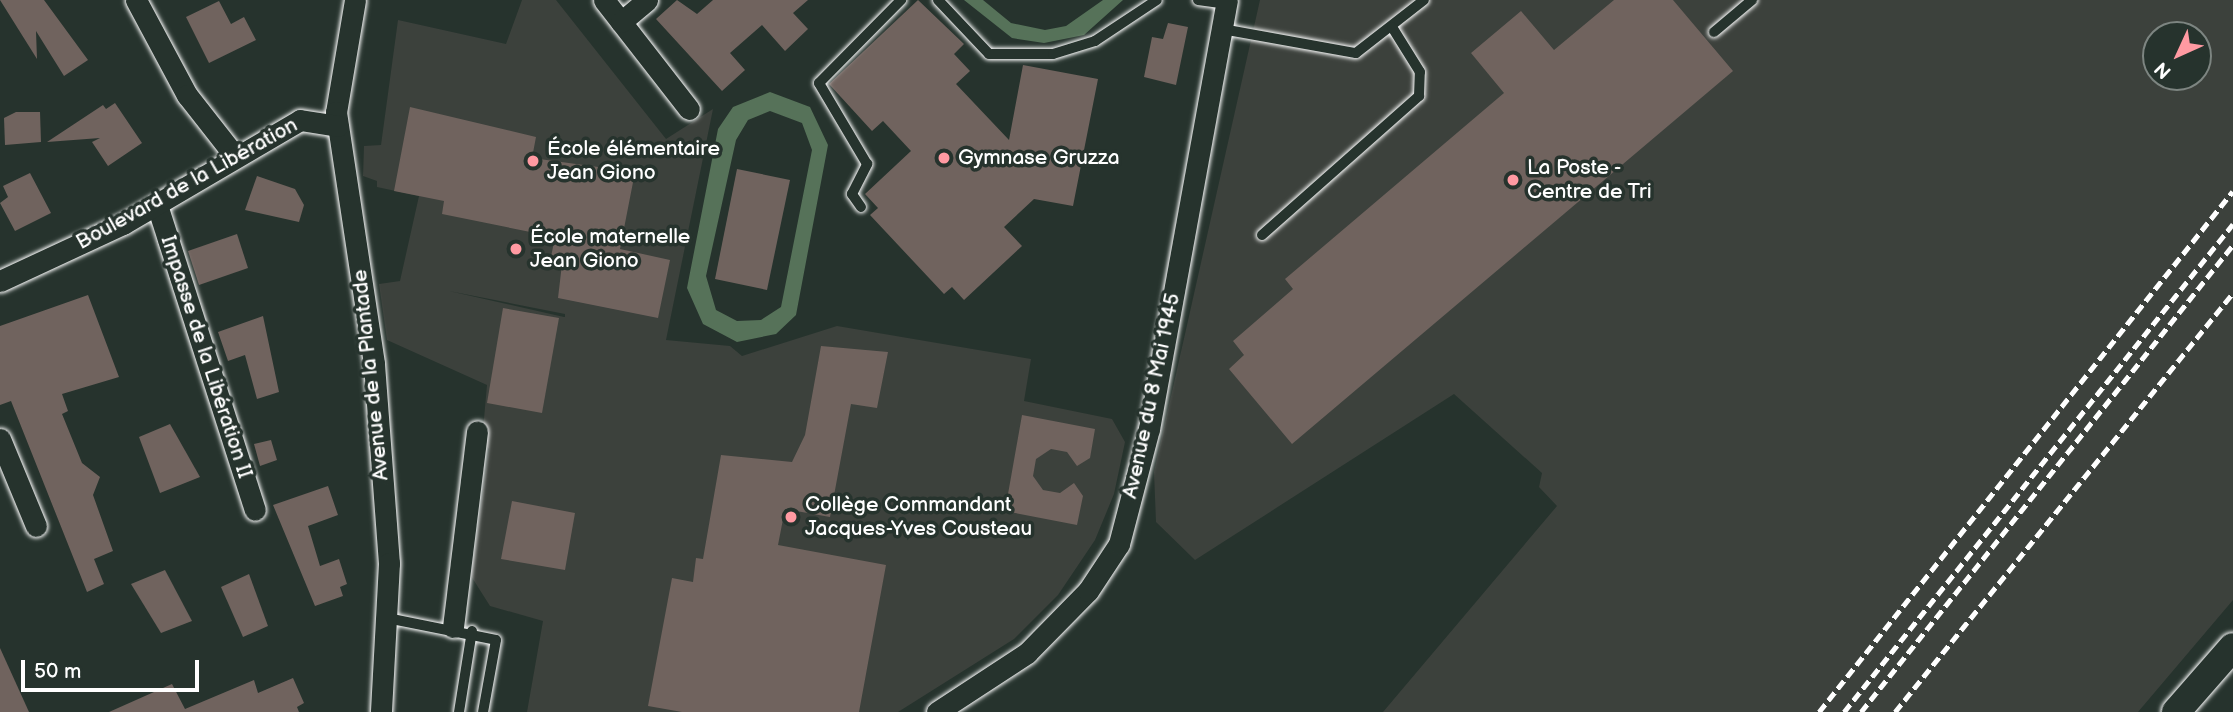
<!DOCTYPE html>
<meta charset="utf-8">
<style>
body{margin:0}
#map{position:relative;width:2233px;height:712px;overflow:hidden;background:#26332d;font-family:"Balsamiq Sans",sans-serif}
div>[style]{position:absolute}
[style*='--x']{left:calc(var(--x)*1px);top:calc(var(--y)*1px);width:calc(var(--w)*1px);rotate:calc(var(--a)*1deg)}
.built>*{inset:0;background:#3c413c}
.green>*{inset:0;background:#567259}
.building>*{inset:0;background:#70635e}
.roads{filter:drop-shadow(0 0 2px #fff) drop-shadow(0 0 2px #fff)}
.lane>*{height:10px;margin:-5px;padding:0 5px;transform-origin:5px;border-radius:5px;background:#26332d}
.street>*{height:21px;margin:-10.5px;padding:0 10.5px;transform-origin:10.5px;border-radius:10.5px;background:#26332d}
.secondary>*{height:28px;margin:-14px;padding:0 14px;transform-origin:14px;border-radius:14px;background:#26332d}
.rail>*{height:5px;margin-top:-2.5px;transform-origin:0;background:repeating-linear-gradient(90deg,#fff 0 10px,transparent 0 15px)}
.dots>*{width:19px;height:19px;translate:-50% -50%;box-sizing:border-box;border:4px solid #26332d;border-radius:50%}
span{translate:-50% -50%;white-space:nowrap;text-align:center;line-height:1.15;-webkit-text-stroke:7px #26332d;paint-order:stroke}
.poi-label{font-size:21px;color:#fff}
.left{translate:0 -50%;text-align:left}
.street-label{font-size:21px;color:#fff}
.north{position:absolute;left:2142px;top:21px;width:70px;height:70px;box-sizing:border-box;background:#26332d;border:2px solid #7d8581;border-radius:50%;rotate:225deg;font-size:19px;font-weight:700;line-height:28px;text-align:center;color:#fff}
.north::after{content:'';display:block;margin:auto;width:24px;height:32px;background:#ff9aa2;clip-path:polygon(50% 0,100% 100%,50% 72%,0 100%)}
.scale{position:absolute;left:21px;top:660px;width:178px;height:32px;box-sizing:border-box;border:4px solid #fff;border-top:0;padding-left:9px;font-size:21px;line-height:24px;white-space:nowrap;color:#fff;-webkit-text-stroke:5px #26332d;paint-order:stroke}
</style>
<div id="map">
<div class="built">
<i style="clip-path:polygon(evenodd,522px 0,556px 0,666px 139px,713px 109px,666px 340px,730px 346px,742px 356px,837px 326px,1031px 359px,1024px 401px,1112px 419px,1125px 442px,1114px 494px,1095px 540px,1058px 595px,1014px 639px,898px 712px,527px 712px,543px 621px,490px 606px,471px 576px,489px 449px,482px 441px,487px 385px,387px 340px,379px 284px,400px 281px,419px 196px,377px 187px,377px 181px,363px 176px,364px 146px,381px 145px,398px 20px,506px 44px,522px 0,449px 291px,565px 314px,565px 317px,564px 317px,449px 291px)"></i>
<i style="clip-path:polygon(evenodd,1260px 0,2233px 0,2233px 600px,2138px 712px,1383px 712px,1557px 506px,1539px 487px,1542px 473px,1454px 394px,1195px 560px,1156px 522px,1154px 472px,1260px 0,2156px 35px,2198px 35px,2198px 77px,2156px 77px,2156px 35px)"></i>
</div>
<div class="green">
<i style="clip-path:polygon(964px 0,983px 0,1011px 23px,1045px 30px,1066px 26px,1103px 0,1123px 0,1084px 35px,1044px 43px,1012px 38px)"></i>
<i style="clip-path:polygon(evenodd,770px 92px,810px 107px,828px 145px,796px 315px,776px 334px,737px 342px,703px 324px,687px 288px,718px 129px,733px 107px,770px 92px,770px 111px,802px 123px,812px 150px,781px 307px,761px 320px,737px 321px,716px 310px,706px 276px,736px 140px,748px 120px,770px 111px)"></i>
</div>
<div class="building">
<i style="clip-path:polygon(0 0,44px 0,88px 60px,64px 76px,36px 31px,37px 59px)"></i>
<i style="clip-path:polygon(677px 0,697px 14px,713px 0,808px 0,793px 13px,808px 29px,785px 51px,762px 25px,730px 53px,745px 70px,722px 91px,656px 19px)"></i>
<i style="clip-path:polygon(918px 0,964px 44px,954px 54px,970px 71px,956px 84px,1009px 140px,1023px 65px,1098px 79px,1073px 206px,1034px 199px,1004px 227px,1022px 246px,964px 300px,952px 287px,944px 294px,870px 215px,878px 208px,865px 194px,911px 151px,883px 121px,872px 131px,829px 84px)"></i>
<i style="clip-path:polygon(1614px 0,1673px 0,1733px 71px,1292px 444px,1229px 369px,1244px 355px,1233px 341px,1293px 289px,1285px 279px,1504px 93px,1471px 53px,1521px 11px,1554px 50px)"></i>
<i style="clip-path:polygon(219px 1px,231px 24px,244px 17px,256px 40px,209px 63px,186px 17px)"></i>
<i style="clip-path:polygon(1168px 23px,1188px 27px,1176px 85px,1144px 77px,1152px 37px,1163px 39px)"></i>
<i style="clip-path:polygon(115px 103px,142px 143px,108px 166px,92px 142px,100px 138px,47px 142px,103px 105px,106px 109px)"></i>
<i style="clip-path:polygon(410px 107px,536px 137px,532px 158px,635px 172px,620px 249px,670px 260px,658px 318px,558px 298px,562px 264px,550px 262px,555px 237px,442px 214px,444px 201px,394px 191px)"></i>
<i style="clip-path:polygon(16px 112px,40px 112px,41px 142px,5px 145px,4px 118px)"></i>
<i style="clip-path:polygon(737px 169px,790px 180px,767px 290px,715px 279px)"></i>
<i style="clip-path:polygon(30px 173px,51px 213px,15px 231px,0 203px,8px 197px,3px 186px)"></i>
<i style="clip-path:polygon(257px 176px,295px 189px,304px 205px,299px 222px,245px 210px)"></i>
<i style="clip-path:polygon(237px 234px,248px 268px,199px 285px,188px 251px)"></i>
<i style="clip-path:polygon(88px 295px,119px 377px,62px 394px,68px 411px,62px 414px,82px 463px,100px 477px,93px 495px,113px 551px,94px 559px,104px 584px,87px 592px,11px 401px,0 405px,0 326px)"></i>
<i style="clip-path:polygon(503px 308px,559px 318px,542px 413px,487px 403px)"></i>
<i style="clip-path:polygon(263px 316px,279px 392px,257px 399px,245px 355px,228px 361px,218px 332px)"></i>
<i style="clip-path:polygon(821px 346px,888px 352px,877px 408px,851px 404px,830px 517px,785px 509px,778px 545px,886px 565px,859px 712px,682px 712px,648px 706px,672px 578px,693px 582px,696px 558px,703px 559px,721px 455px,792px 462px,805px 435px)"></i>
<i style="clip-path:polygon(1022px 415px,1095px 429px,1090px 458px,1077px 466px,1067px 452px,1051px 449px,1036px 459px,1033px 476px,1043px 490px,1060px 493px,1074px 483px,1083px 496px,1077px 525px,1005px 511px)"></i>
<i style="clip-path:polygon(170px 424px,200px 477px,160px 493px,139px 437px)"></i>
<i style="clip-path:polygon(271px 440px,277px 460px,260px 466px,254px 444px)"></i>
<i style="clip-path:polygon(328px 486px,338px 515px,308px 526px,320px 566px,339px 559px,347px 584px,340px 587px,343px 596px,315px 606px,273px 505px)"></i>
<i style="clip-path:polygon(512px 501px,575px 513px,565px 570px,501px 559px)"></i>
<i style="clip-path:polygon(165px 570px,192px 621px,161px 633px,131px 584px)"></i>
<i style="clip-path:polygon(249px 574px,268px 626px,243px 637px,221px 587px)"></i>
<i style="clip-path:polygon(0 648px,29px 712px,0 712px)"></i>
<i style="clip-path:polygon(293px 678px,304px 703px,297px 707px,299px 712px,109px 712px,172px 684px,185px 709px,254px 680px,258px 693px)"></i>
</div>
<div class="roads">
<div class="lane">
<i style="--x:938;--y:0;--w:74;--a:46.6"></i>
<i style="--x:989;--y:54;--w:64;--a:0"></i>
<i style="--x:1053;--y:54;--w:44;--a:-17.2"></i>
<i style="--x:1095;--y:41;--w:74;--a:-33.5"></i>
<i style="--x:1198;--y:0;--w:28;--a:8"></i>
<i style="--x:1222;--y:29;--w:136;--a:10.2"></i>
<i style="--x:1356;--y:53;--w:86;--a:-37.9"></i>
<i style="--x:1714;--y:32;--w:50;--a:-40.1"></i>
<i style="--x:861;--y:207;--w:16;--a:-125"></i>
<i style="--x:852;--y:194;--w:34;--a:-63"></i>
<i style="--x:867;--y:164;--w:94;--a:-120.7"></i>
<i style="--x:819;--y:83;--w:117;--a:-45.3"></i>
<i style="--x:1262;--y:235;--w:210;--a:-41.5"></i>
<i style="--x:1419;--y:96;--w:24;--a:-88"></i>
<i style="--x:1420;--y:72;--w:53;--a:-121.9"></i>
<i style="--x:387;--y:618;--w:111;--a:11.4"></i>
<i style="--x:496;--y:640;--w:73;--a:100.2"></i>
<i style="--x:459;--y:712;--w:82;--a:-80.9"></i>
</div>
<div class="street">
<i style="--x:136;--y:0;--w:108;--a:61.8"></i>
<i style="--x:187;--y:95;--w:76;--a:51.9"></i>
<i style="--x:355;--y:0;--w:114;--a:99.6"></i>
<i style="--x:336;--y:112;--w:255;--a:81.4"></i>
<i style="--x:374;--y:364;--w:200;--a:85.7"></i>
<i style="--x:389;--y:563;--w:149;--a:93.1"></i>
<i style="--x:604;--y:0;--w:138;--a:52.1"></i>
<i style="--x:621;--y:22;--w:34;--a:-40"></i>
<i style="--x:157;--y:205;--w:320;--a:72.2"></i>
<i style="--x:0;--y:281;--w:136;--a:-24.9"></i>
<i style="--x:123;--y:224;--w:205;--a:-30.4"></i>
<i style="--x:300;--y:120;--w:38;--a:9"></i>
<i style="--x:0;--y:439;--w:94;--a:67.5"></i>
<i style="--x:453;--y:627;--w:197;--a:-83"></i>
<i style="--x:937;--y:712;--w:108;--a:-33.2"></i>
<i style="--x:1027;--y:653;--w:87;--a:-45.5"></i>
<i style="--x:1088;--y:591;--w:56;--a:-56.6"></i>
<i style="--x:1119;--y:544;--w:119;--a:-75.4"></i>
<i style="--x:1149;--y:429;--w:436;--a:-79.7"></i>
</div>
<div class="secondary">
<i style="--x:2176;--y:712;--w:86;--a:-48.8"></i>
</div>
</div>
<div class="rail">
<i style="--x:1819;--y:712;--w:665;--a:-51.53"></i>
<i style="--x:1844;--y:712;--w:624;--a:-51.44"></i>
<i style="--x:1861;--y:712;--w:597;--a:-51.46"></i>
<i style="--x:1895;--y:712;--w:538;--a:-51.11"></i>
</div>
<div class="dots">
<i style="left:944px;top:158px;background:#ff9aa2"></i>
<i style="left:533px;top:161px;background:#ff9aa2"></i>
<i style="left:1513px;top:180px;background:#ff9aa2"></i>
<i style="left:516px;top:249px;background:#ff9aa2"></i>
<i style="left:791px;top:517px;background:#ff9aa2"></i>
</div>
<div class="poi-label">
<span class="left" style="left:547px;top:161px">École élémentaire<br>Jean Giono</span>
<span class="left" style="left:958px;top:158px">Gymnase Gruzza</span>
<span class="left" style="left:1527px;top:180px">La Poste -<br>Centre de Tri</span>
<span class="left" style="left:530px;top:249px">École maternelle<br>Jean Giono</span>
<span class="left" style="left:805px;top:517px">Collège Commandant<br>Jacques-Yves Cousteau</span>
</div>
<div class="street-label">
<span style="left:187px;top:184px;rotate:-29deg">Boulevard de la Libération</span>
<span style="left:206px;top:357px;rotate:72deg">Impasse de la Libération II</span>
<span style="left:371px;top:375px;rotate:-96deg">Avenue de la Plantade</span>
<span style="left:1152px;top:396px;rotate:-78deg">Avenue du 8 Mai 1945</span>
</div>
<div class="north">N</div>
<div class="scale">50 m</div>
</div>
